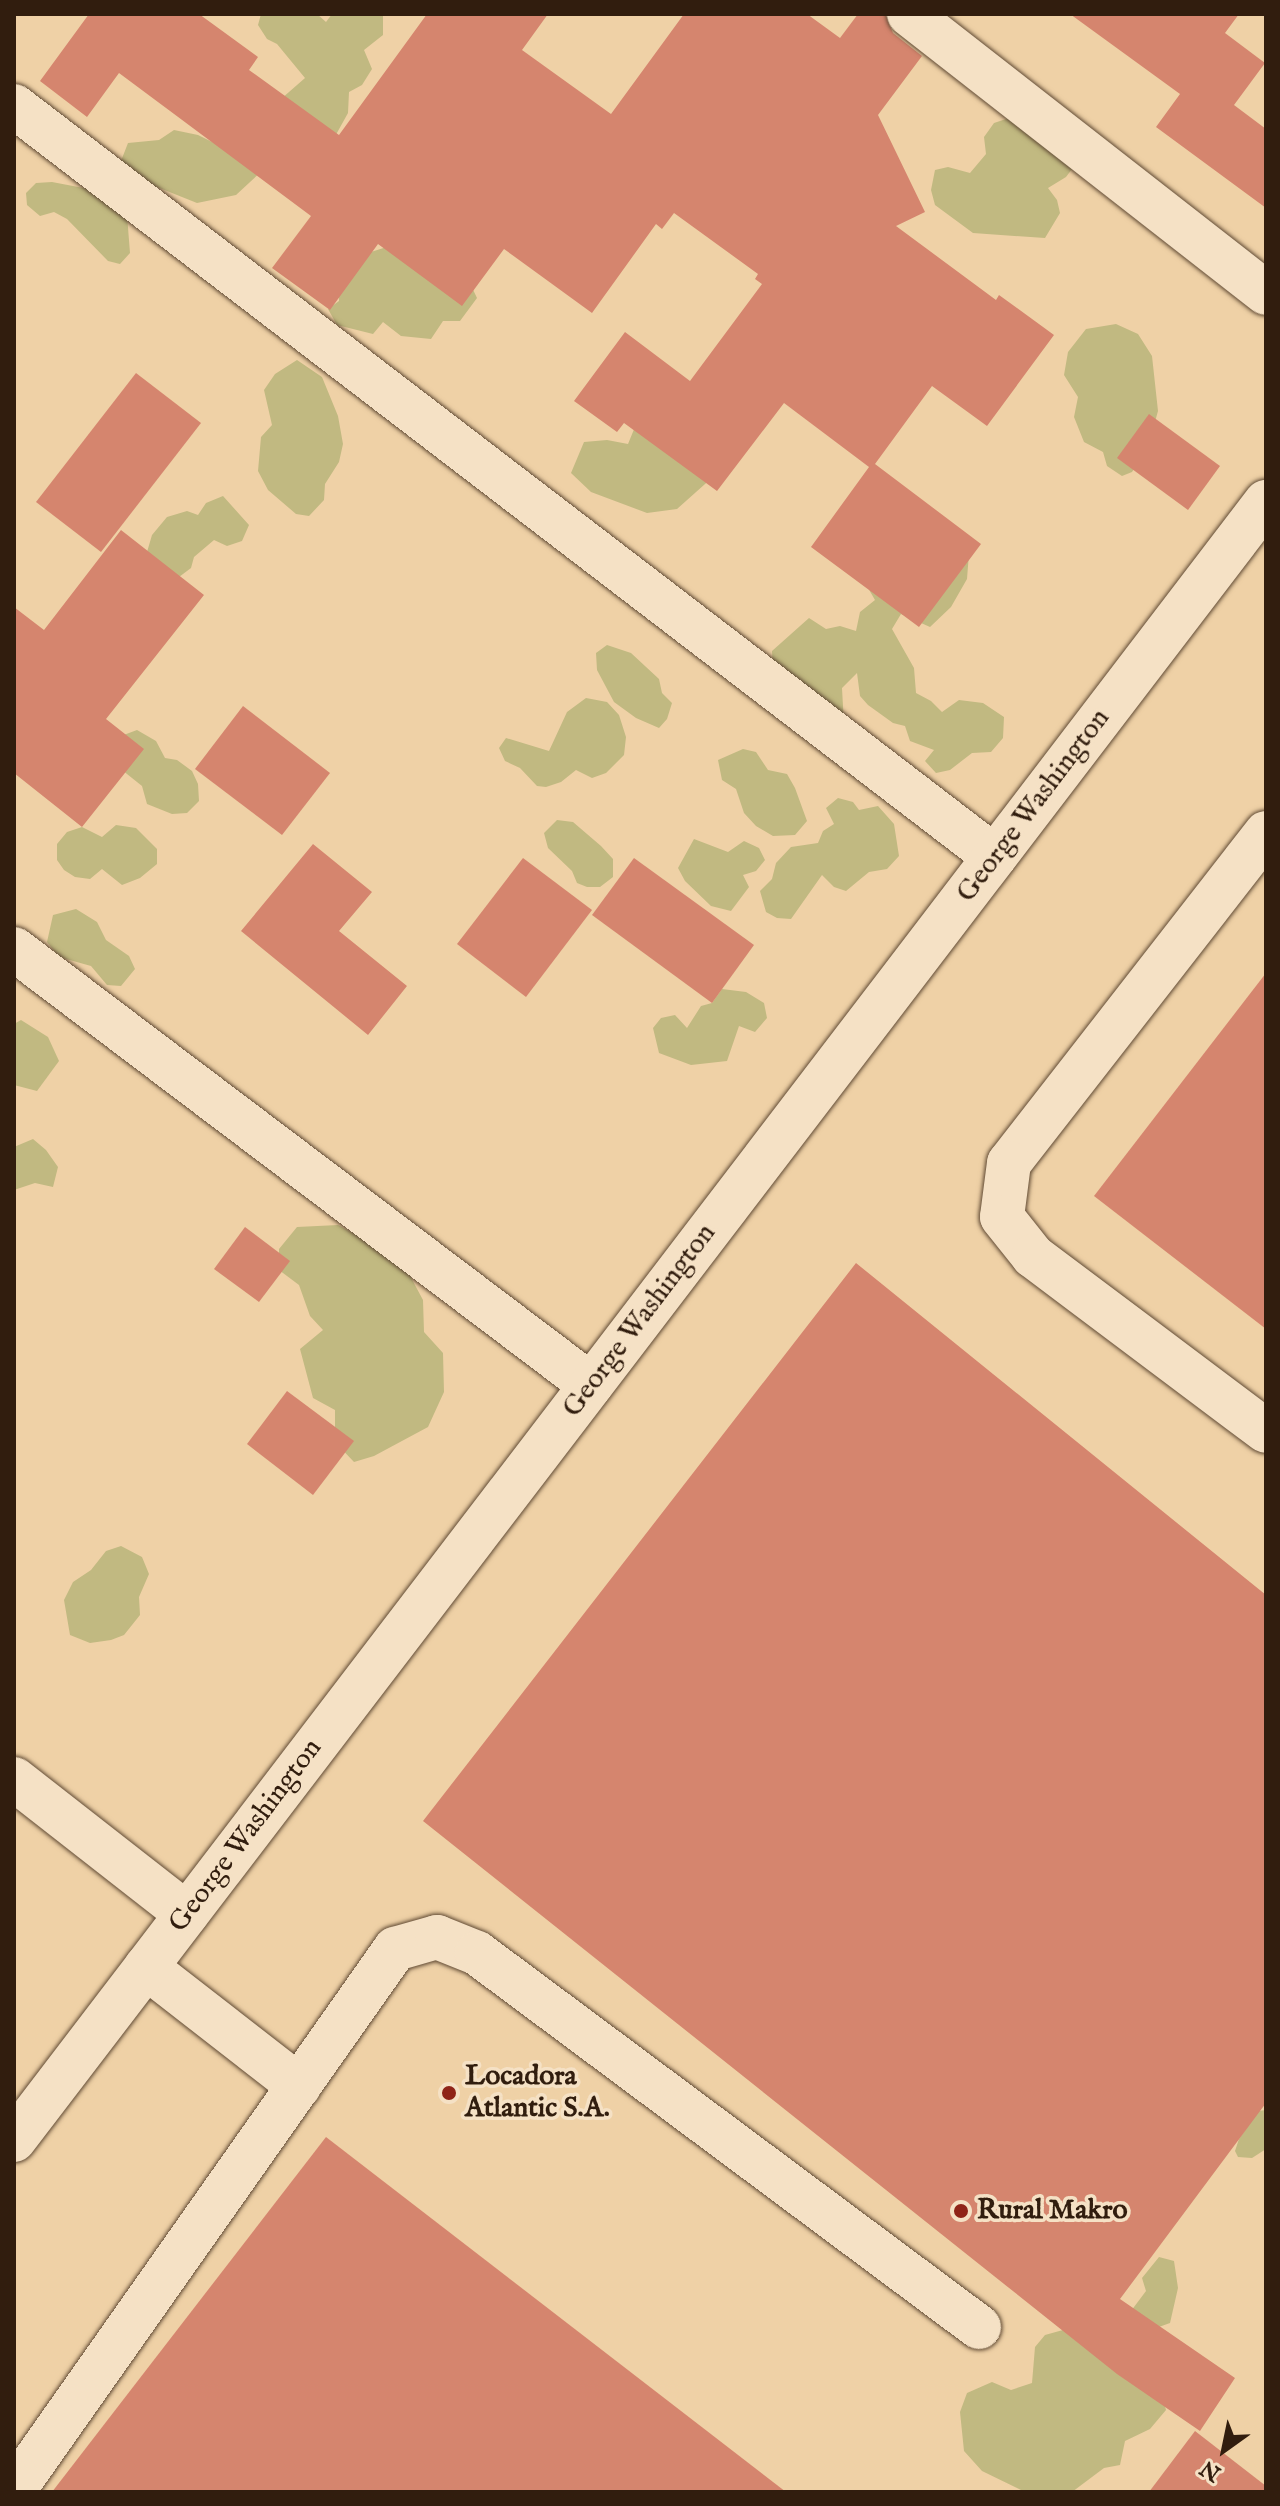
<!DOCTYPE html>
<style>
body{margin:0}
#map{position:relative;width:1280px;height:2506px;overflow:hidden;background:#efd1a6;font-family:"IM FELL English",serif}
div>[style]{position:absolute}
[style*='--x']{left:calc(var(--x)*1px);top:calc(var(--y)*1px);width:calc(var(--w)*1px);rotate:calc(var(--a)*1deg)}
.green>*{inset:0;background:#c1b981}
.building>*{inset:0;background:#d5856e}
.roads{filter:drop-shadow(0 0 2px #604a34) drop-shadow(0 0 2px #604a34)}
.minor>*{height:44px;margin:-22px;padding:0 22px;transform-origin:22px;border-radius:22px;background:#f5e1c5}
.dots>*{width:22px;height:22px;translate:-50% -50%;box-sizing:border-box;border:4px solid #f5e1c5;border-radius:50%}
span{translate:-50% -50%;white-space:nowrap;text-align:center;line-height:1.15;-webkit-text-stroke:7px #f5e1c5;paint-order:stroke}
.street-label{font-size:28px;color:#311d0e}
.poi-label{font-size:28px;color:#311d0e;font-weight:700}
.left{translate:0 -50%;text-align:left}
.frame{position:absolute;inset:0;border:16px solid #311d0e;pointer-events:none}
.north{position:absolute;left:1184px;top:2410px;width:80px;height:80px;-webkit-text-stroke:6px #f5e1c5;paint-order:stroke;rotate:213deg;font-size:22px;font-weight:700;line-height:32px;text-align:center;color:#311d0e}
.north::after{content:'';display:block;margin:auto;width:28px;height:36px;background:#311d0e;clip-path:polygon(50% 0,100% 100%,50% 72%,0 100%)}
</style>
<div id="map">
<div class="green">
<i style="clip-path:polygon(261px 14px,317px 14px,326px 22px,332px 14px,383px 14px,383px 35px,364px 50px,372px 69px,362px 85px,349px 92px,348px 113px,333px 140px,273px 106px,305px 78px,277px 44px,267px 39px,258px 25px)"></i>
<i style="clip-path:polygon(1012px 117px,1081px 157px,1066px 177px,1048px 188px,1057px 200px,1060px 213px,1045px 238px,973px 233px,935px 205px,931px 190px,935px 170px,948px 167px,970px 173px,986px 154px,984px 137px,994px 123px)"></i>
<i style="clip-path:polygon(174px 130px,198px 135px,265px 168px,236px 195px,197px 203px,157px 187px,145px 190px,121px 161px,128px 143px,159px 140px)"></i>
<i style="clip-path:polygon(52px 182px,99px 191px,127px 215px,130px 253px,120px 264px,108px 261px,67px 219px,54px 212px,40px 216px,27px 205px,26px 193px,36px 183px)"></i>
<i style="clip-path:polygon(399px 243px,466px 275px,477px 298px,460px 321px,443px 321px,431px 339px,401px 336px,383px 322px,373px 334px,337px 325px,328px 309px,339px 301px,338px 283px,371px 252px)"></i>
<i style="clip-path:polygon(1116px 324px,1138px 334px,1152px 356px,1158px 411px,1148px 447px,1132px 472px,1122px 476px,1107px 466px,1103px 452px,1084px 442px,1074px 417px,1078px 397px,1064px 375px,1068px 352px,1086px 329px)"></i>
<i style="clip-path:polygon(297px 360px,322px 377px,338px 416px,343px 444px,339px 462px,325px 484px,324px 500px,309px 516px,296px 514px,268px 490px,258px 471px,261px 437px,272px 425px,264px 390px,275px 374px)"></i>
<i style="clip-path:polygon(637px 422px,700px 448px,727px 478px,714px 476px,677px 509px,647px 513px,591px 492px,571px 473px,584px 442px,607px 440px,628px 444px)"></i>
<i style="clip-path:polygon(223px 496px,249px 525px,242px 541px,227px 546px,214px 540px,194px 557px,191px 568px,175px 580px,147px 552px,152px 535px,167px 517px,187px 511px,198px 515px,206px 503px)"></i>
<i style="clip-path:polygon(969px 553px,967px 579px,951px 607px,930px 627px,901px 614px,892px 629px,914px 668px,916px 693px,931px 701px,942px 712px,959px 700px,983px 703px,1004px 717px,1003px 738px,991px 752px,972px 753px,950px 770px,936px 773px,925px 761px,934px 750px,910px 741px,905px 726px,893px 723px,868px 705px,860px 696px,857px 673px,842px 688px,844px 725px,773px 667px,772px 651px,809px 618px,826px 629px,840px 626px,856px 631px,860px 612px,875px 600px,864px 581px)"></i>
<i style="clip-path:polygon(607px 645px,631px 653px,659px 679px,662px 693px,672px 703px,667px 719px,659px 728px,636px 718px,614px 702px,597px 670px,596px 653px)"></i>
<i style="clip-path:polygon(586px 698px,607px 702px,619px 715px,626px 737px,624px 755px,606px 773px,592px 778px,576px 770px,561px 782px,546px 787px,537px 786px,520px 768px,505px 761px,499px 748px,506px 738px,549px 751px,567px 712px)"></i>
<i style="clip-path:polygon(137px 730px,156px 741px,165px 758px,177px 760px,192px 771px,198px 784px,199px 801px,187px 813px,172px 814px,147px 804px,142px 786px,122px 770px,121px 736px)"></i>
<i style="clip-path:polygon(743px 749px,756px 752px,768px 770px,787px 774px,795px 788px,807px 821px,795px 835px,773px 836px,756px 826px,744px 813px,736px 789px,722px 780px,718px 760px)"></i>
<i style="clip-path:polygon(838px 798px,853px 802px,859px 810px,878px 806px,894px 824px,899px 856px,887px 869px,869px 872px,846px 891px,834px 887px,822px 875px,791px 919px,777px 918px,766px 912px,760px 891px,772px 879px,776px 863px,791px 847px,818px 843px,823px 831px,834px 824px,826px 808px)"></i>
<i style="clip-path:polygon(557px 820px,573px 822px,601px 846px,613px 859px,613px 877px,600px 887px,587px 887px,577px 883px,572px 871px,548px 848px,544px 833px)"></i>
<i style="clip-path:polygon(116px 825px,136px 828px,157px 849px,157px 864px,140px 878px,122px 885px,102px 869px,90px 879px,75px 877px,64px 870px,57px 860px,57px 844px,67px 832px,82px 827px,102px 837px)"></i>
<i style="clip-path:polygon(694px 839px,728px 852px,744px 841px,759px 848px,765px 860px,756px 871px,743px 875px,749px 887px,731px 911px,711px 906px,685px 881px,678px 868px)"></i>
<i style="clip-path:polygon(76px 909px,97px 922px,106px 940px,129px 956px,135px 969px,121px 986px,107px 985px,91px 966px,59px 957px,47px 942px,53px 915px)"></i>
<i style="clip-path:polygon(722px 989px,746px 992px,764px 1003px,767px 1018px,755px 1032px,739px 1026px,727px 1061px,691px 1065px,659px 1053px,653px 1028px,661px 1018px,675px 1015px,687px 1028px,701px 1006px,712px 1003px)"></i>
<i style="clip-path:polygon(21px 1020px,48px 1037px,59px 1061px,37px 1091px,14px 1085px,14px 1024px)"></i>
<i style="clip-path:polygon(33px 1139px,46px 1150px,58px 1167px,53px 1187px,35px 1183px,14px 1190px,14px 1147px)"></i>
<i style="clip-path:polygon(338px 1225px,401px 1259px,423px 1300px,424px 1332px,443px 1353px,444px 1392px,428px 1427px,374px 1456px,354px 1462px,335px 1442px,335px 1410px,313px 1398px,300px 1349px,323px 1330px,310px 1316px,299px 1285px,279px 1270px,279px 1249px,297px 1227px)"></i>
<i style="clip-path:polygon(121px 1546px,142px 1557px,149px 1574px,139px 1597px,140px 1615px,124px 1635px,111px 1640px,90px 1643px,70px 1635px,64px 1600px,73px 1582px,91px 1570px,106px 1551px)"></i>
<i style="clip-path:polygon(1266px 2110px,1266px 2149px,1252px 2158px,1238px 2157px,1235px 2151px,1239px 2139px,1258px 2111px)"></i>
<i style="clip-path:polygon(1159px 2257px,1174px 2261px,1178px 2288px,1170px 2323px,1156px 2328px,1160px 2387px,1166px 2410px,1150px 2429px,1125px 2441px,1120px 2465px,1104px 2468px,1072px 2492px,1025px 2492px,982px 2471px,964px 2451px,960px 2412px,967px 2393px,992px 2382px,1011px 2390px,1032px 2383px,1035px 2347px,1045px 2335px,1131px 2311px,1146px 2291px,1142px 2278px)"></i>
</div>
<div class="building">
<i style="clip-path:polygon(89px 14px,199px 14px,258px 57px,249px 70px,339px 135px,427px 14px,548px 14px,522px 50px,611px 114px,684px 14px,807px 14px,840px 38px,858px 14px,885px 14px,893px 33px,922px 56px,878px 115px,925px 212px,896px 226px,996px 300px,999px 295px,1054px 335px,987px 426px,932px 386px,875px 464px,981px 544px,919px 627px,811px 547px,869px 467px,784px 403px,717px 491px,624px 423px,617px 432px,574px 401px,625px 332px,690px 381px,762px 284px,755px 279px,758px 274px,674px 213px,662px 229px,656px 224px,592px 313px,504px 249px,462px 306px,378px 244px,330px 310px,272px 268px,311px 216px,119px 73px,87px 117px,40px 81px)"></i>
<i style="clip-path:polygon(1070px 14px,1239px 14px,1225px 33px,1265px 63px,1234px 105px,1266px 129px,1266px 208px,1156px 127px,1180px 94px)"></i>
<i style="clip-path:polygon(136px 373px,201px 423px,101px 552px,36px 502px)"></i>
<i style="clip-path:polygon(1149px 414px,1220px 466px,1188px 510px,1117px 458px)"></i>
<i style="clip-path:polygon(121px 530px,204px 595px,106px 719px,144px 749px,82px 827px,14px 773px,14px 607px,44px 630px)"></i>
<i style="clip-path:polygon(243px 706px,330px 773px,282px 835px,195px 769px)"></i>
<i style="clip-path:polygon(313px 844px,372px 892px,339px 931px,407px 986px,368px 1035px,241px 931px)"></i>
<i style="clip-path:polygon(523px 858px,592px 910px,526px 997px,457px 944px)"></i>
<i style="clip-path:polygon(634px 858px,754px 945px,712px 1003px,592px 915px)"></i>
<i style="clip-path:polygon(1266px 973px,1266px 1329px,1094px 1196px)"></i>
<i style="clip-path:polygon(245px 1227px,290px 1261px,259px 1302px,214px 1269px)"></i>
<i style="clip-path:polygon(856px 1263px,1266px 1595px,1266px 2103px,1120px 2299px,1235px 2378px,1200px 2431px,1117px 2374px,423px 1821px)"></i>
<i style="clip-path:polygon(287px 1391px,354px 1441px,313px 1495px,247px 1444px)"></i>
<i style="clip-path:polygon(326px 2137px,786px 2492px,52px 2492px)"></i>
<i style="clip-path:polygon(1195px 2431px,1266px 2486px,1266px 2492px,1149px 2492px)"></i>
</div>
<div class="roads">
<div class="minor">
<i style="--x:909;--y:14;--w:453;--a:38"></i>
<i style="--x:14;--y:106;--w:1235;--a:37.44"></i>
<i style="--x:1266;--y:833;--w:418;--a:127.9"></i>
<i style="--x:1009;--y:1163;--w:54;--a:97.4"></i>
<i style="--x:1002;--y:1217;--w:50;--a:51.5"></i>
<i style="--x:1033;--y:1256;--w:291;--a:36.9"></i>
<i style="--x:14;--y:949;--w:723;--a:37.08"></i>
<i style="--x:14;--y:1779;--w:219;--a:38"></i>
<i style="--x:146;--y:1967;--w:194;--a:37.9"></i>
<i style="--x:14;--y:2140;--w:2062;--a:-52.61"></i>
<i style="--x:14;--y:2490;--w:662;--a:-54.84"></i>
<i style="--x:395;--y:1949;--w:44;--a:-15.9"></i>
<i style="--x:437;--y:1937;--w:43;--a:21.8"></i>
<i style="--x:477;--y:1953;--w:626;--a:36.69"></i>
</div>
</div>
<div class="dots">
<i style="left:449px;top:2093px;background:#8f2418"></i>
<i style="left:961px;top:2211px;background:#8f2418"></i>
</div>
<div class="street-label">
<span style="left:1034px;top:806px;rotate:-53deg">George Washington</span>
<span style="left:640px;top:1321px;rotate:-53deg">George Washington</span>
<span style="left:246px;top:1836px;rotate:-53deg">George Washington</span>
</div>
<div class="poi-label">
<span class="left" style="left:465px;top:2093px">Locadora<br>Atlantic S.A.</span>
<span class="left" style="left:977px;top:2211px">Rural Makro</span>
</div>
<div class="frame"></div>
<div class="north">N</div>
</div>
